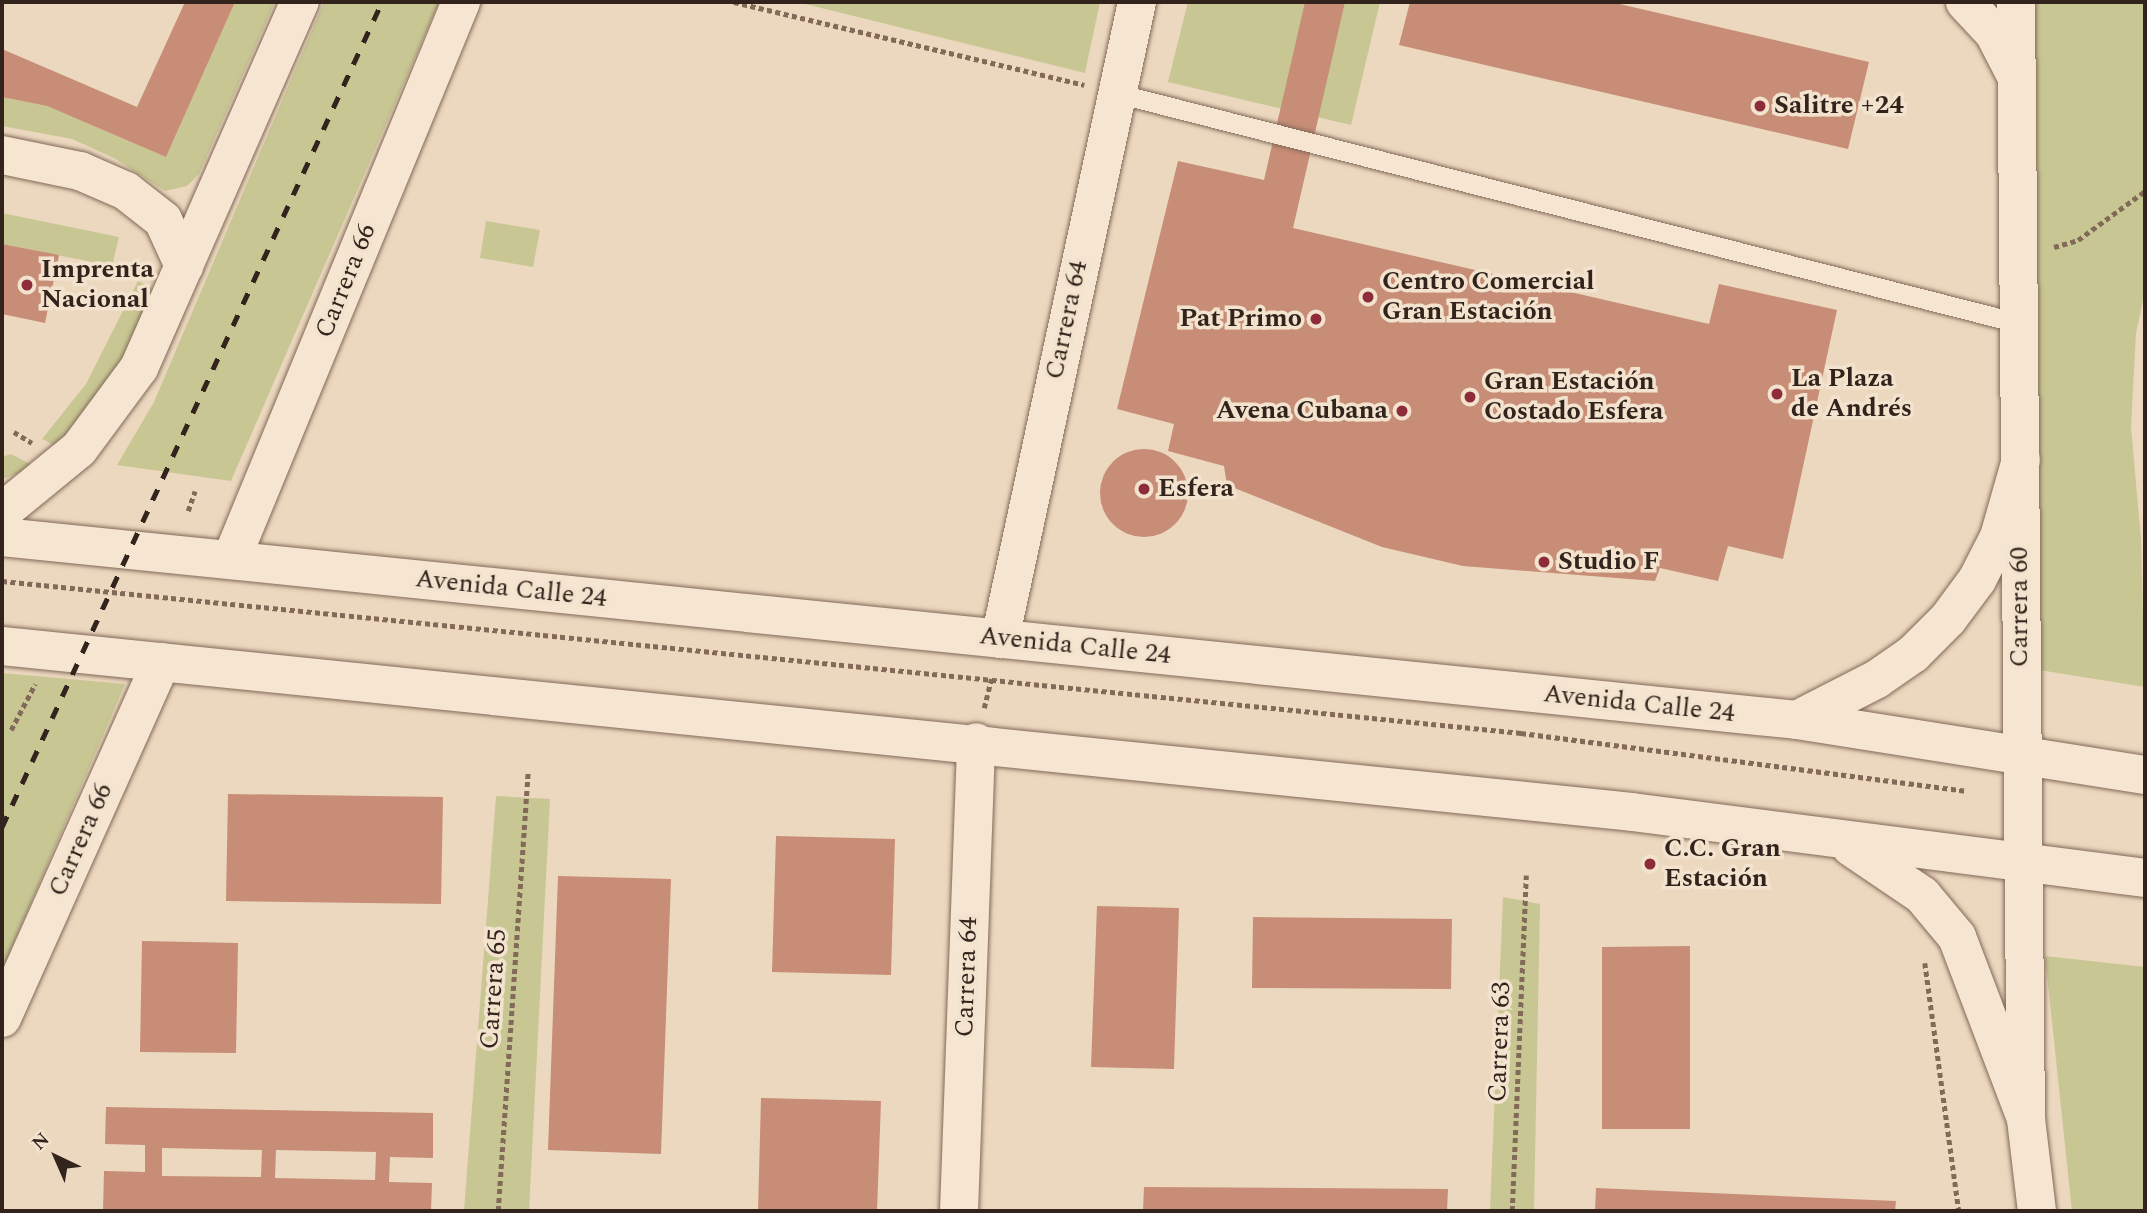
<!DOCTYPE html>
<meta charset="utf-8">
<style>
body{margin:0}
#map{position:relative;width:2147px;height:1213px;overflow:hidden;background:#ebd8bf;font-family:Spectral,serif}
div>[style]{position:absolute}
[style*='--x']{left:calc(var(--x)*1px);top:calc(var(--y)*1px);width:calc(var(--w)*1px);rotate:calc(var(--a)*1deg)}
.green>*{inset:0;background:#c8c794}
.building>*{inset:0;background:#c78d76}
.round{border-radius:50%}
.path>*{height:4.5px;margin-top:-2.25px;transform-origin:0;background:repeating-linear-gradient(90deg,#826958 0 5px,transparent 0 8.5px)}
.roads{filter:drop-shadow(0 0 2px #826958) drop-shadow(0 0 2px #826958)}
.service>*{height:19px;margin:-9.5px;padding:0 9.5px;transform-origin:9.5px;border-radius:9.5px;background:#f6e6d1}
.minor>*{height:38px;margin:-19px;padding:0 19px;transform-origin:19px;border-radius:19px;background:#f6e6d1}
.tertiary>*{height:38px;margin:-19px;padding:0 19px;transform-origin:19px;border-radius:19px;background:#f6e6d1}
.secondary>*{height:38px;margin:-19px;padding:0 19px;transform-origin:19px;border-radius:19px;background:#f6e6d1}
.rail>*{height:5px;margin-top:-2.5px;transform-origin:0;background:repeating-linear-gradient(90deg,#32241c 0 12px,transparent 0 24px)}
.dots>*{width:19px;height:19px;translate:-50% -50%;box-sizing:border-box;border:4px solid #f3e3ce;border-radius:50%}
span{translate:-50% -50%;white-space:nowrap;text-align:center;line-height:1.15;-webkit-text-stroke:7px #f3e3ce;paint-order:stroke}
.poi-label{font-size:26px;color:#32241c;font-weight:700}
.left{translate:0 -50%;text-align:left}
.right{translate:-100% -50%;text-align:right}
.street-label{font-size:26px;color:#32241c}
.frame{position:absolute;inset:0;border:4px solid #32241c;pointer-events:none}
.north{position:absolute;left:21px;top:1122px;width:70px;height:70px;-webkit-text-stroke:5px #f3e3ce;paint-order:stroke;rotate:316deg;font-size:19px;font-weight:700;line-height:28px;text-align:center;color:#32241c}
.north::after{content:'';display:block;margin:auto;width:24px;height:32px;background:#32241c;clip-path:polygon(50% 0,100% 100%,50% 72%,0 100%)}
</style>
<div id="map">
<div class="green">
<i style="clip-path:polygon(235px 2px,275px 2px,199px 174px,187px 186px,165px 191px,114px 158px,72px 139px,2px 126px,2px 97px,47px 106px,166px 157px)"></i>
<i style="clip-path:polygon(324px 2px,439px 2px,231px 481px,117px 465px,154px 402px)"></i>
<i style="clip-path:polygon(797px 2px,1100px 2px,1085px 73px)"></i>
<i style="clip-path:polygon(1188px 2px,1380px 2px,1351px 125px,1168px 82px)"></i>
<i style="clip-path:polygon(2033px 2px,2145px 2px,2145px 291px,2136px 333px,2131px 427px,2141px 539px,2145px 687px,2039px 670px,2031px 307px,2037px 207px)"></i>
<i style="clip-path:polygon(2px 213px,119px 237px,112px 266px,2px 244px)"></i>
<i style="clip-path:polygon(486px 221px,540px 230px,533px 267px,480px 258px)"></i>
<i style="clip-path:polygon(138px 281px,159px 291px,118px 374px,62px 449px,42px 439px,86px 384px)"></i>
<i style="clip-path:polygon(11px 454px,36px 467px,2px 479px,2px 457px)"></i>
<i style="clip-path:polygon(2px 673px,125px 684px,2px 970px)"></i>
<i style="clip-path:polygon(496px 796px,550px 799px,529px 1211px,464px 1211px)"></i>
<i style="clip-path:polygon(1503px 897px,1540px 904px,1534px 1211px,1490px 1211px)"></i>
<i style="clip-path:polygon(2045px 956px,2145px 967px,2145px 1211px,2072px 1211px)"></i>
</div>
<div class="building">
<i style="clip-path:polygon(185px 2px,235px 2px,166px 157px,47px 106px,2px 97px,2px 49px,137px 107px)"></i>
<i style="clip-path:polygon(1305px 2px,1345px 2px,1293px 228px,1709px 324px,1719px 284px,1837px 310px,1783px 559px,1728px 546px,1718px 581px,1660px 568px,1655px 581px,1463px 566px,1382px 547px,1227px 485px,1224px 466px,1168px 451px,1174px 424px,1117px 409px,1178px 161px,1264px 180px)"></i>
<i style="clip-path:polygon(1410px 2px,1611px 2px,1869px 62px,1848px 149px,1399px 45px)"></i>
<i style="clip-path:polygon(2px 244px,59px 255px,45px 323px,2px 314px)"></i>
<i class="round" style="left:1100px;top:449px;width:88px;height:88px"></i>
<i style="clip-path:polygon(228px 794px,443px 797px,441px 904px,226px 901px)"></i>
<i style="clip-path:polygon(776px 836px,895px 839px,891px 975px,772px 972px)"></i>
<i style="clip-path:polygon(558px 876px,671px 879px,661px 1154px,548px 1150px)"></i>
<i style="clip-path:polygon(1097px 906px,1179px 908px,1174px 1069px,1091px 1067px)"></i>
<i style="clip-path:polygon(1253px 917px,1452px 919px,1451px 989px,1252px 988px)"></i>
<i style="clip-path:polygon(142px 941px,238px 943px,236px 1053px,140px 1052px)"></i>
<i style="clip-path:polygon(1690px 946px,1690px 1129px,1602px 1129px,1602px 947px)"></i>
<i style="clip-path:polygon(761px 1098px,881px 1101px,877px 1211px,758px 1211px)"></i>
<i style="clip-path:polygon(evenodd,106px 1107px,433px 1113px,433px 1158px,390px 1157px,389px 1182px,432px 1183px,431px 1211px,103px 1211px,104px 1171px,145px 1172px,145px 1145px,105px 1144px,106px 1107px,162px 1148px,262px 1150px,261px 1177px,162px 1176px,162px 1148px,106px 1107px,276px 1150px,376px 1152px,375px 1180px,275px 1178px,276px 1150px)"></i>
<i style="clip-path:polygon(1144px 1187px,1448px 1189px,1447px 1211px,1143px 1211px)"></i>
<i style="clip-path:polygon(1596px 1188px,1896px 1201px,1895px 1211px,1595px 1211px)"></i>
</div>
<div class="path">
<i style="--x:734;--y:2;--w:360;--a:13.3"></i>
<i style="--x:2054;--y:247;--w:25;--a:-16"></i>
<i style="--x:2078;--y:240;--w:83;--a:-36.2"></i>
<i style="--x:14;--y:432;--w:21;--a:31"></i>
<i style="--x:188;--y:511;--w:21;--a:-71"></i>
<i style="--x:2;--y:581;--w:1527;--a:5.71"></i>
<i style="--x:1521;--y:733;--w:450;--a:7.4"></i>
<i style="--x:984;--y:708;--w:30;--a:-76"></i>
<i style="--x:11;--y:730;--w:52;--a:-62.4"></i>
<i style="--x:1925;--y:963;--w:250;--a:82.2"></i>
<i style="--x:498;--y:1211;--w:442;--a:-86.1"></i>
<i style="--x:1512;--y:1211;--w:336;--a:-87.6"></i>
</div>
<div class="roads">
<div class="service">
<i style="--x:1116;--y:93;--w:931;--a:14.3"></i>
</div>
<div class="minor">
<i style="--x:1965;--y:2;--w:42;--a:46.9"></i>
<i style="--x:1994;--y:33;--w:44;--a:62.9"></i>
<i style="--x:2;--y:155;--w:80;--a:11.6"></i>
<i style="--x:80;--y:171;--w:50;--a:23.5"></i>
<i style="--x:126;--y:191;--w:47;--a:38.1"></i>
<i style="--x:163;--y:220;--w:51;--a:65.5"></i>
<i style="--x:2;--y:512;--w:99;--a:-39.3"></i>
<i style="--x:79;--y:449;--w:101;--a:-53.5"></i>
<i style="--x:139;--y:368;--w:400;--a:-66.3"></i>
<i style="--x:231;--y:560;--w:604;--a:-67.6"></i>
<i style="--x:1000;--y:639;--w:652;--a:-77.86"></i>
<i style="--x:2;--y:1018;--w:390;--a:-65.9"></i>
<i style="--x:959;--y:1211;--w:469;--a:-87.9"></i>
</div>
<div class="tertiary">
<i style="--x:2016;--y:2;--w:1117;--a:89.49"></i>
<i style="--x:2026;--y:1119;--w:93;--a:83.2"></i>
</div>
<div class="secondary">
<i style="--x:2;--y:537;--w:1804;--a:5.82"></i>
<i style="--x:1797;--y:720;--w:352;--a:9"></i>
<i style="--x:2;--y:646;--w:1638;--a:5.81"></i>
<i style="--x:1632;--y:812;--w:517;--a:7.33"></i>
<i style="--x:1797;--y:720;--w:90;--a:-27.1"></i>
<i style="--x:1877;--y:679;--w:44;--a:-34.8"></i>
<i style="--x:1913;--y:654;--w:49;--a:-45"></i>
<i style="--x:1948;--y:619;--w:49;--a:-53.4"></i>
<i style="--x:1977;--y:580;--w:48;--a:-62.9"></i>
<i style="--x:1999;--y:537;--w:80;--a:-74.1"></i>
<i style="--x:1851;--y:847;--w:86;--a:34.1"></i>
<i style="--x:1922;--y:895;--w:55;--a:50.2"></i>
<i style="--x:1957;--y:937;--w:195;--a:69.2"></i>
</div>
</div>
<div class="rail">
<i style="--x:2;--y:827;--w:908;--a:-65.27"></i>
</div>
<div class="dots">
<i style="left:1760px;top:106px;background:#8e2c3a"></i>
<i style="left:27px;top:285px;background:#8e2c3a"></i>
<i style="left:1368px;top:297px;background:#8e2c3a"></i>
<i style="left:1316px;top:319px;background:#8e2c3a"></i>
<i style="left:1777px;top:394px;background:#8e2c3a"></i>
<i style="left:1470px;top:397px;background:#8e2c3a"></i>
<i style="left:1402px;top:411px;background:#8e2c3a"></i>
<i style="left:1144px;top:489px;background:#8e2c3a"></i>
<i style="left:1544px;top:562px;background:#8e2c3a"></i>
<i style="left:1650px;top:864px;background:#8e2c3a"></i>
</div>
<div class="poi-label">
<span class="left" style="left:1774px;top:106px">Salitre +24</span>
<span class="left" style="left:41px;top:285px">Imprenta<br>Nacional</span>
<span class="left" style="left:1382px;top:297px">Centro Comercial<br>Gran Estación</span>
<span class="right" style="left:1302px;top:319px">Pat Primo</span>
<span class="left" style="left:1791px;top:394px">La Plaza<br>de Andrés</span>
<span class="left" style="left:1484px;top:397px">Gran Estación<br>Costado Esfera</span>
<span class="right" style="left:1388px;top:411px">Avena Cubana</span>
<span class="left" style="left:1158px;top:489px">Esfera</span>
<span class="left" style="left:1558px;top:562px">Studio F</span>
<span class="left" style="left:1664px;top:864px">C.C. Gran<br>Estación</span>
</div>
<div class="street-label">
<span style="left:346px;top:281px;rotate:-68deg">Carrera 66</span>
<span style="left:1067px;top:320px;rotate:-78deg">Carrera 64</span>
<span style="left:511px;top:589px;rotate:6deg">Avenida Calle 24</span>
<span style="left:2020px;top:607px;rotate:-90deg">Carrera 60</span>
<span style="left:1075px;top:646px;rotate:6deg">Avenida Calle 24</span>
<span style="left:1639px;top:704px;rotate:6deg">Avenida Calle 24</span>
<span style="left:81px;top:840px;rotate:-66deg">Carrera 66</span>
<span style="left:967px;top:977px;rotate:-88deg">Carrera 64</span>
<span style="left:494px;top:989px;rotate:-86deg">Carrera 65</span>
<span style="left:1500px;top:1042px;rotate:-88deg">Carrera 63</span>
</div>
<div class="frame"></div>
<div class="north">N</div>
</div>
